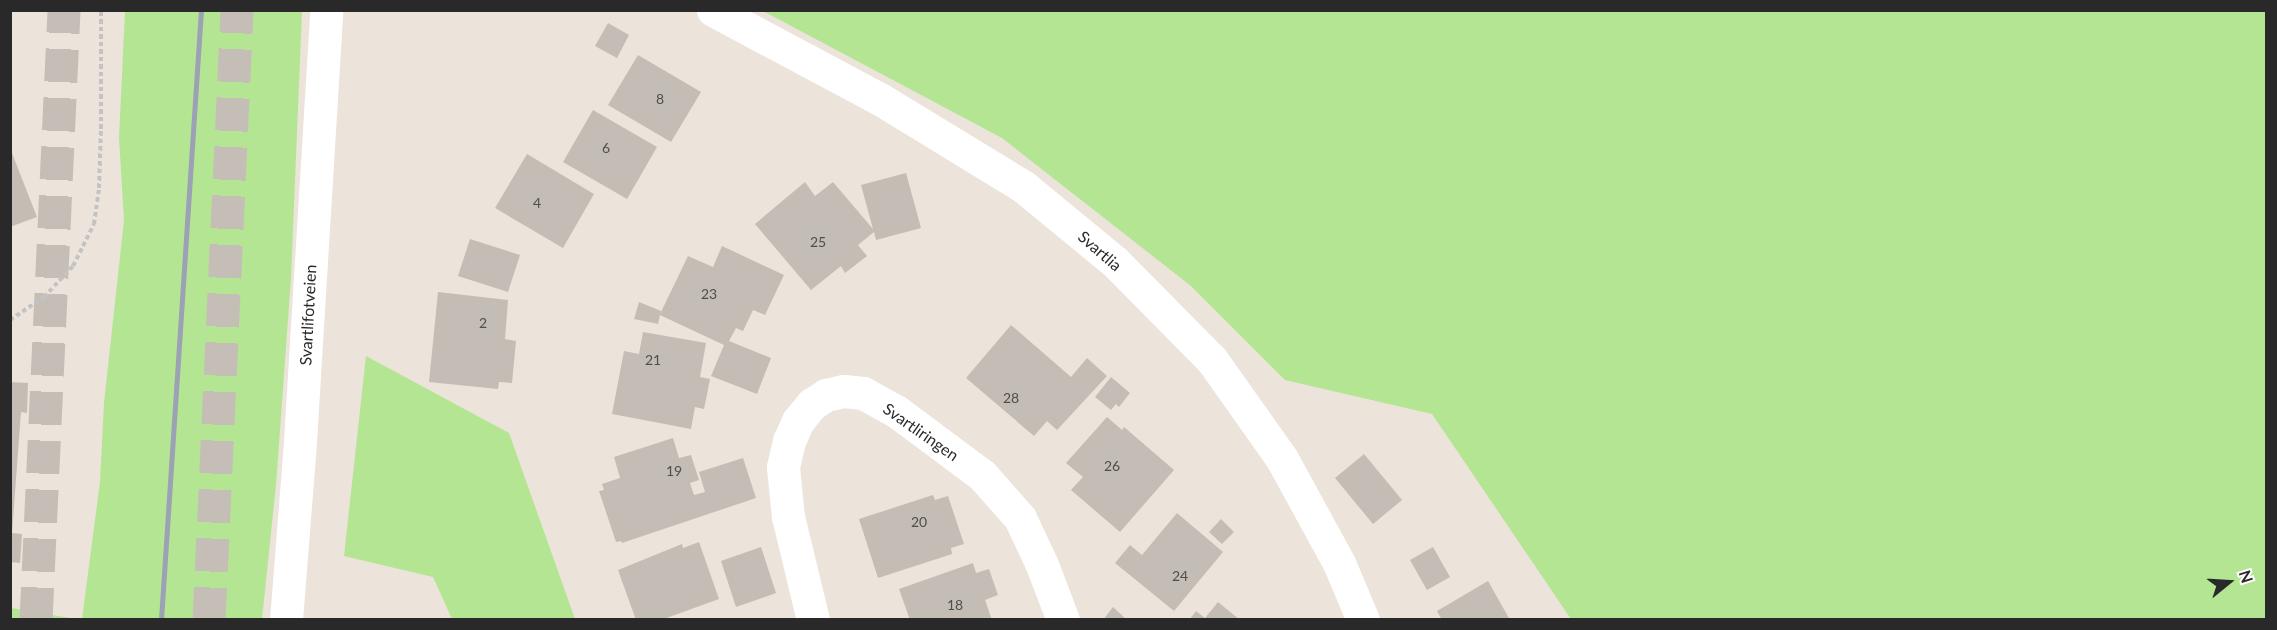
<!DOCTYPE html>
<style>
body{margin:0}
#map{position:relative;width:2277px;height:630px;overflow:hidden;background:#ece3da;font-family:Lato,sans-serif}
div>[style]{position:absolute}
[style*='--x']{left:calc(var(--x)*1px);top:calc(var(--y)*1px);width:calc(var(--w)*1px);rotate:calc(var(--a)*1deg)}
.green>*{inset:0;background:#b4e593}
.building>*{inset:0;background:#c4bdb6}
.highway-tunnel>*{height:33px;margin-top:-16.5px;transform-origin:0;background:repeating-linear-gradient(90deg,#c5beb7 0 33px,transparent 0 49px)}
.path>*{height:4px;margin-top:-2px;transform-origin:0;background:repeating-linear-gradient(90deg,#c3c3c3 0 4.5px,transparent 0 7.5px)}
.street>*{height:33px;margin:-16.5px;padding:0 16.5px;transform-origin:16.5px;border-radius:16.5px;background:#fff}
.rail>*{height:4.5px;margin:-2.25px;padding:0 2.25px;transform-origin:2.25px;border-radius:2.25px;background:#9ca1b4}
span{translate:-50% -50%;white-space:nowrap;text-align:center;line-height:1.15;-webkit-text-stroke:6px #fff;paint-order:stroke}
.number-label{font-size:14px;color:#504e4c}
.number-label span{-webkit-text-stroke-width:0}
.street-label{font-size:16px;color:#292929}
.frame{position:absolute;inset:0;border:12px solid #292929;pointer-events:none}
.north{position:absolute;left:2199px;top:552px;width:60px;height:60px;-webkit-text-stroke:4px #fff;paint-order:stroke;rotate:72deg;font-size:16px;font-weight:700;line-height:24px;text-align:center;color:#292929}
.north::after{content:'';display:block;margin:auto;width:21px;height:27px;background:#292929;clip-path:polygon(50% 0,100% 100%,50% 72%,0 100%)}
</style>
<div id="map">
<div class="green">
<i style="clip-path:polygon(125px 11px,302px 11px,291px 278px,276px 485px,262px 619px,82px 619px,100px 482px,104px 403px,124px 220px,119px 138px)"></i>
<i style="clip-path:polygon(763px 11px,2266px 11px,2266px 619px,1571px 619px,1432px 414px,1285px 380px,1191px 286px,1002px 138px)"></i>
<i style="clip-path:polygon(366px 356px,509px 433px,575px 619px,452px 619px,433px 577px,344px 556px)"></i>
<i style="clip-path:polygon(11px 608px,76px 619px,11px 619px)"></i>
</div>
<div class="building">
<i style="clip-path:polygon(608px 23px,629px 35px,617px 58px,595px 46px)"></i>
<i style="clip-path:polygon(638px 55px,701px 92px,671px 142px,608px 105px)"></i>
<i style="clip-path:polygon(593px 110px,657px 147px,627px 199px,563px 162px)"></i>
<i style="clip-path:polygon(10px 148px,37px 217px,10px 227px)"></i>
<i style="clip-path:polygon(527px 154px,594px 194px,563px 248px,495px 208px)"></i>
<i style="clip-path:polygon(906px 173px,921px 228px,876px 240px,874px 232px,858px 245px,867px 256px,845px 273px,841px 266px,811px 290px,755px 224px,805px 182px,815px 196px,833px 182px,873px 229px,861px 185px)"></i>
<i style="clip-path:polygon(470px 239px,520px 255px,508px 292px,458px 276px)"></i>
<i style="clip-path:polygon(722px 246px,784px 275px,765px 315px,753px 310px,743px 331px,736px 328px,729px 341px,771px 358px,757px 394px,711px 376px,724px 345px,660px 315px,658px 324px,634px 319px,639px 302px,661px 311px,660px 314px,688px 256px,713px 267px)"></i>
<i style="clip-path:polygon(438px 292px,508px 300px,505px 339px,516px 341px,512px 383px,499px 382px,498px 389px,429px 382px)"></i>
<i style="clip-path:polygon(1011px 325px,1071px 377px,1087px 358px,1107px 376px,1057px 430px,1047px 421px,1034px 436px,966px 378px)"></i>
<i style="clip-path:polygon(643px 332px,706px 343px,700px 377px,710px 379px,704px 409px,695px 407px,691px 429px,612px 414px,624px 351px,639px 354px)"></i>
<i style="clip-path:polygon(1111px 377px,1130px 393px,1119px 407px,1116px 404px,1111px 410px,1095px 397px)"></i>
<i style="clip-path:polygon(10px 382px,28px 383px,27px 413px,21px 412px,12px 533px,22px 534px,20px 563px,10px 562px)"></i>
<i style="clip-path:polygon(1107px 417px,1122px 430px,1124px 427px,1174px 470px,1120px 532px,1071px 490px,1083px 477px,1066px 463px)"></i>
<i style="clip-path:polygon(673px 438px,679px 458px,691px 455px,699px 480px,690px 483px,694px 495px,705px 492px,699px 472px,743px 458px,756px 498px,622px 543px,621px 541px,616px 542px,599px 491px,604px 490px,602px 484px,620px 478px,614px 457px)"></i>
<i style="clip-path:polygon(1364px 454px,1402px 500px,1373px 524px,1335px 478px)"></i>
<i style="clip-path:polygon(933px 495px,935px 500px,948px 496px,964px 544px,951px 548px,952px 554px,878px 578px,859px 519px)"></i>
<i style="clip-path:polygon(1177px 513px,1223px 552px,1174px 611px,1115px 563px,1130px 545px,1142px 555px)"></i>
<i style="clip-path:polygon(1221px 519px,1234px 532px,1222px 544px,1209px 532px)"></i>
<i style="clip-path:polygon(699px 542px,719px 599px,661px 620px,636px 620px,618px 570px,682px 544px,683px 548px)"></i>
<i style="clip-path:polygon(761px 547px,776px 593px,736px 607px,721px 561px)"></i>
<i style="clip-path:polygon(1433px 547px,1450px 577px,1427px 590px,1410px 560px)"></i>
<i style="clip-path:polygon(973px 563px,976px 573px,989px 569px,998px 595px,985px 600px,992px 620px,910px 620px,899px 589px)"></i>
<i style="clip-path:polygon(1488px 581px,1510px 620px,1442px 620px,1437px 611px)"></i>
<i style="clip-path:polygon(1218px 602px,1240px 620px,1189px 620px,1196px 611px,1205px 618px)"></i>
<i style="clip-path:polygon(1113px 607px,1127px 620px,1103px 620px)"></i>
</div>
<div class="highway-tunnel">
<i style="--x:36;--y:620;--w:611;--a:-87.37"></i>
<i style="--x:209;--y:620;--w:611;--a:-87.37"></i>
</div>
<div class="path">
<i style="--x:10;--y:320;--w:41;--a:-34.1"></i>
<i style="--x:44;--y:297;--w:42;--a:-46.9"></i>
<i style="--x:73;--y:266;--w:47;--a:-63.4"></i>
<i style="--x:94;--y:224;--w:36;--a:-82"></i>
<i style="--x:99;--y:188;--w:59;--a:-88.1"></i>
<i style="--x:101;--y:129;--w:119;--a:-90"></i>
</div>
<div class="street">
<i style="--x:713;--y:10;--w:189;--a:28.1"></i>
<i style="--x:880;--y:99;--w:169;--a:31.4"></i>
<i style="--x:1024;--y:187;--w:118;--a:39.5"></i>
<i style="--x:1115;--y:262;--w:138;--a:45.3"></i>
<i style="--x:1212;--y:360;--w:121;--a:54.7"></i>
<i style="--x:1282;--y:459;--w:119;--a:61.3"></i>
<i style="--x:1339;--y:563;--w:62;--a:67.2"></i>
<i style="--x:286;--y:620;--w:180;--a:-85.5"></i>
<i style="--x:300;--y:441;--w:432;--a:-86.5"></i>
<i style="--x:813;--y:620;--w:106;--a:-103.6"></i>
<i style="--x:788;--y:517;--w:50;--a:-95.7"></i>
<i style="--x:783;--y:467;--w:27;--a:-77"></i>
<i style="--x:789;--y:441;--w:22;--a:-66"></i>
<i style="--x:798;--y:421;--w:22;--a:-51"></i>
<i style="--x:812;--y:404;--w:17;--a:-33"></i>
<i style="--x:826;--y:395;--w:18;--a:-13"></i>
<i style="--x:844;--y:391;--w:19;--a:6"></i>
<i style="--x:863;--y:393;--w:38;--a:29"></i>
<i style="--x:896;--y:411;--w:107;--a:36.7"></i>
<i style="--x:982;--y:475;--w:57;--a:48.5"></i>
<i style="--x:1020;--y:518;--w:52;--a:64.9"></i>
<i style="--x:1042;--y:565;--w:59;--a:69.1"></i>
</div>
<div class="rail">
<i style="--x:161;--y:620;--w:611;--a:-86.25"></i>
</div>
<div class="number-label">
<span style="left:660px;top:99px">8</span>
<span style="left:606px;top:148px">6</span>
<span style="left:537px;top:203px">4</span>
<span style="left:818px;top:242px">25</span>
<span style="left:709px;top:294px">23</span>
<span style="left:483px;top:323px">2</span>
<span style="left:653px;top:360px">21</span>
<span style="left:1011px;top:398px">28</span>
<span style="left:1112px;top:466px">26</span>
<span style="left:674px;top:471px">19</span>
<span style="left:919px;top:522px">20</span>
<span style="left:1180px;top:576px">24</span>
<span style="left:955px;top:605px">18</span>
</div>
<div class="street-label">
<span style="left:1100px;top:251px;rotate:41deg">Svartlia</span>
<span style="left:308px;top:315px;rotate:-87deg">Svartlifotveien</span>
<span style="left:921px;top:432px;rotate:35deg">Svartliringen</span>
</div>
<div class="frame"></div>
<div class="north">N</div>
</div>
